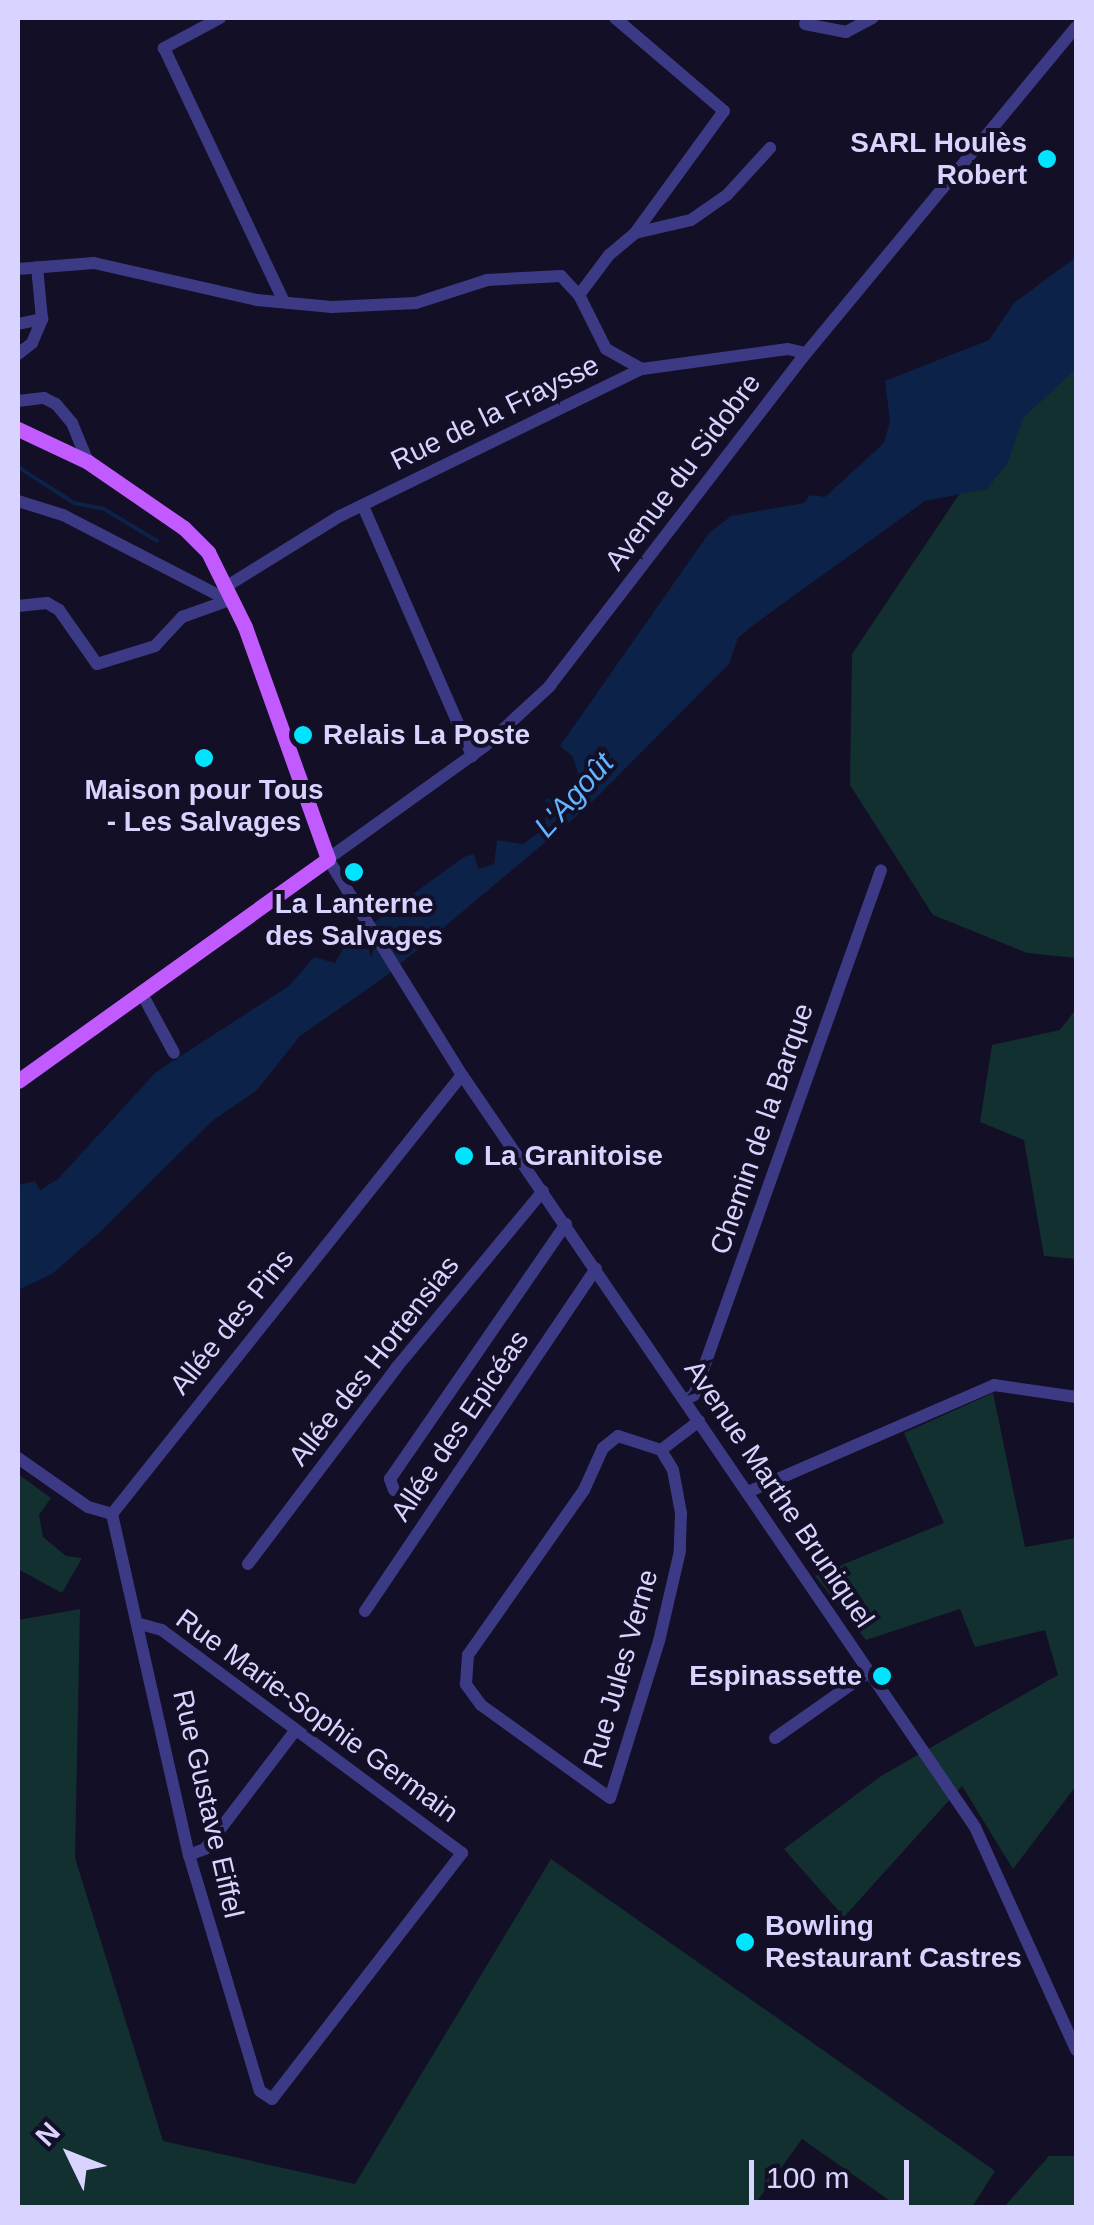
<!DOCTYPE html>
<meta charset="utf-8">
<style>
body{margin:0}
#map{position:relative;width:1094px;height:2225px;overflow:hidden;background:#130f26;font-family:Arial,sans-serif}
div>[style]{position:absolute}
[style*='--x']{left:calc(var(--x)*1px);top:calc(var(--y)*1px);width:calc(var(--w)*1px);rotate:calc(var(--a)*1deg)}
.green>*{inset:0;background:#12302f}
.water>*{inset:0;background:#0c2248}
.stream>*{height:4px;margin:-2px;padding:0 2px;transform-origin:2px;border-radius:2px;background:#0c2248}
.minor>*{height:12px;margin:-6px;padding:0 6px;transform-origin:6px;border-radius:6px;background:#3d3a85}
.major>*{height:15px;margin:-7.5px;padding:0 7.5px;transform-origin:7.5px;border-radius:7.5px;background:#c25bff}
.dots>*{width:28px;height:28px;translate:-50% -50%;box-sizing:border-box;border:5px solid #130f26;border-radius:50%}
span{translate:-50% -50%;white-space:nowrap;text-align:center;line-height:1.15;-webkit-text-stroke:8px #130f26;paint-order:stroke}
.poi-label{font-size:28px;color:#d9d4ff;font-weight:700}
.right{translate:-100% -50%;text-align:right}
.left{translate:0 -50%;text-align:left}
.street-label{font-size:28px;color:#d9d4ff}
.water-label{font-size:30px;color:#62b6ff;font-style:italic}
.frame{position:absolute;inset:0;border:20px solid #d9d4ff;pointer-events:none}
.north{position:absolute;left:20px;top:2105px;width:100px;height:100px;-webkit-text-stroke:8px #130f26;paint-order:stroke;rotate:313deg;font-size:28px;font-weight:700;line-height:40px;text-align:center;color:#d9d4ff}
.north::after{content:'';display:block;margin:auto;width:35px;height:45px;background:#d9d4ff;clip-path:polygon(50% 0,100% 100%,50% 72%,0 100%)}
.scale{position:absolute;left:749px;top:2160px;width:160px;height:45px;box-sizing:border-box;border:5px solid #d9d4ff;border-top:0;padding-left:12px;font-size:30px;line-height:35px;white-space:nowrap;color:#d9d4ff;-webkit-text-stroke:8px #130f26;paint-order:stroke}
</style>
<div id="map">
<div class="green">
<i style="clip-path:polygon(1076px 367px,1076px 958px,1027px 953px,933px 915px,850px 785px,852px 654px,997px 438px)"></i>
<i style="clip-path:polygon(1076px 1009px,1076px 1259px,1044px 1256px,1024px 1140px,980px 1122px,992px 1045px,1060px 1030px)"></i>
<i style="clip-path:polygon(993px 1393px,1025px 1547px,1076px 1538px,1076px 1786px,1013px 1869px,962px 1786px,844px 1917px,784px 1849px,881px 1776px,1058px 1675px,1045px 1630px,975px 1647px,960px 1609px,866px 1640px,815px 1576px,944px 1523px,904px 1433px)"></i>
<i style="clip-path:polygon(18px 1474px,51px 1498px,39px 1515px,43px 1537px,66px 1556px,82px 1558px,62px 1593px,18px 1569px)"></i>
<i style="clip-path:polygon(80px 1609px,75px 1858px,163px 2141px,355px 2184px,551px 1859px,995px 2171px,972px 2207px,899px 2207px,802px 2139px,753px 2207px,18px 2207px,18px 1620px)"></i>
<i style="clip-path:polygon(1049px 2156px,1076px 2156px,1076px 2207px,1004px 2207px)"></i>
</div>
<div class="water">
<i style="clip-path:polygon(1076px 257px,1076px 369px,1023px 418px,1008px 462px,987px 489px,925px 501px,752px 626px,738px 638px,729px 664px,586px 808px,386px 976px,300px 1036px,256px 1091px,212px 1121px,99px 1233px,52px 1274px,18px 1290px,18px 1185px,35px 1181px,40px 1190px,58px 1179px,156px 1072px,289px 986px,314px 957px,335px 963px,347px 942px,464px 857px,474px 854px,478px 869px,494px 864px,497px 840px,523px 844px,545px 828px,546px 799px,568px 797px,581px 783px,573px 757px,560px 746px,709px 533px,731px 516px,804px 503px,810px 495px,825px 497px,884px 443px,890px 421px,885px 381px,989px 340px,1014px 303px)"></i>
</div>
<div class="stream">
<i style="--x:18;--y:467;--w:67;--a:32.7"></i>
<i style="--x:74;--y:503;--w:31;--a:11"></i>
<i style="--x:104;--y:509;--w:62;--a:31.1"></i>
</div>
<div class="minor">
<i style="--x:220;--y:18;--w:64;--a:151.8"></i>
<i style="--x:164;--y:48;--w:281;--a:64.7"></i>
<i style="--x:805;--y:24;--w:42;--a:11"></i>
<i style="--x:846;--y:32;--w:30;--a:-28"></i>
<i style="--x:1076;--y:27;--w:423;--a:129.6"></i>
<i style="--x:806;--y:353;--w:420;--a:127.6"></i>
<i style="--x:550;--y:686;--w:88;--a:137.3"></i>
<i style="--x:485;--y:746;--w:193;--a:144.3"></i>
<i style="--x:328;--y:859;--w:254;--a:58.2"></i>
<i style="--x:462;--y:1075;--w:910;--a:55.7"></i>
<i style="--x:975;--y:1827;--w:245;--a:65.6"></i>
<i style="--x:635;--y:233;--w:57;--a:-13.1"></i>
<i style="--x:691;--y:220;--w:44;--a:-34.8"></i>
<i style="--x:727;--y:195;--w:64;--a:-47.5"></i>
<i style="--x:18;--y:269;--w:76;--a:-4.5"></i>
<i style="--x:94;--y:263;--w:167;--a:12.8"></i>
<i style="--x:257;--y:300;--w:75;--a:5.3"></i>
<i style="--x:332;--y:307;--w:84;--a:-2.7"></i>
<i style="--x:416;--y:303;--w:75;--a:-17.9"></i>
<i style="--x:487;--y:280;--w:74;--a:-3.1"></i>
<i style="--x:561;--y:276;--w:26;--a:47"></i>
<i style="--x:579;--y:295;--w:60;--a:63.4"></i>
<i style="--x:606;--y:349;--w:41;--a:29.1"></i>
<i style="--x:579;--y:295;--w:50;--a:-53.1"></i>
<i style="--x:609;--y:255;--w:34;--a:-40"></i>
<i style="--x:635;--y:233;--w:151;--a:-53.9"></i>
<i style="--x:724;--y:111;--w:143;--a:-139.5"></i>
<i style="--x:18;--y:324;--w:25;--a:-12"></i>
<i style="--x:18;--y:354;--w:18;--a:-38"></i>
<i style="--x:32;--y:343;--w:26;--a:-67"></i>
<i style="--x:42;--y:319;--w:52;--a:-95.5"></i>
<i style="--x:18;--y:401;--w:26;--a:-7"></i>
<i style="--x:44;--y:398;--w:13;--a:27"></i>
<i style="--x:56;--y:404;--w:25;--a:50"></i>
<i style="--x:72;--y:423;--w:42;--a:67.7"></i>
<i style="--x:18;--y:501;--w:47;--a:17.3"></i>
<i style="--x:63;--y:515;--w:181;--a:27.3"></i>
<i style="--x:363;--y:506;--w:273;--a:66.4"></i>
<i style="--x:227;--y:586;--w:133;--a:-31.8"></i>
<i style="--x:340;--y:516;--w:336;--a:-26"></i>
<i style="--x:642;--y:369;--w:147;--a:-7.8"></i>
<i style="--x:788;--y:349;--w:18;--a:13"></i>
<i style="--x:18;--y:606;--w:29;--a:-6"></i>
<i style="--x:47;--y:603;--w:14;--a:30"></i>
<i style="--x:59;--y:610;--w:66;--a:54.9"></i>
<i style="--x:97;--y:664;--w:61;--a:-17.2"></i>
<i style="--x:155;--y:646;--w:40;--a:-47"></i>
<i style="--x:182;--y:617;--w:53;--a:-19.8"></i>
<i style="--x:141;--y:992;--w:69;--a:61.6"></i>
<i style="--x:685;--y:1400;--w:10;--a:-29"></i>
<i style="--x:694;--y:1395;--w:557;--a:-70.39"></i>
<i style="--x:618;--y:1436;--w:45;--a:18"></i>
<i style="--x:661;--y:1450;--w:23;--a:59"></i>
<i style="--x:673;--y:1470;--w:44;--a:79.5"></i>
<i style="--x:681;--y:1513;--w:38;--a:92"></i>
<i style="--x:680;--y:1551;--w:92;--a:103.1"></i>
<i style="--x:659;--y:1641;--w:164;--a:107.3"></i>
<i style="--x:610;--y:1798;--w:159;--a:-144.2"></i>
<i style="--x:481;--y:1705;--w:26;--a:-126"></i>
<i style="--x:466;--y:1684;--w:29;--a:-86"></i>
<i style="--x:468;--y:1655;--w:202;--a:-54.9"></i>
<i style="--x:584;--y:1490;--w:46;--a:-65.7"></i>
<i style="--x:603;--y:1448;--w:19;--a:-39"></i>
<i style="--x:661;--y:1450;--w:48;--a:-37.3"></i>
<i style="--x:18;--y:1458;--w:85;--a:35"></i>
<i style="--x:88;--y:1507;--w:25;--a:16"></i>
<i style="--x:112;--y:1514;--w:561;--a:-51.44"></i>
<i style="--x:394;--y:1490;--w:12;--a:-110"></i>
<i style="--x:390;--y:1479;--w:310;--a:-55.4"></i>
<i style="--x:748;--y:1492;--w:268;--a:-23.5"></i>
<i style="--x:994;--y:1385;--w:83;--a:8.3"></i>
<i style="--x:112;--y:1514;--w:350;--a:77.3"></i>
<i style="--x:189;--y:1855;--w:246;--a:73.3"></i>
<i style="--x:260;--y:2091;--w:14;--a:34"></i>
<i style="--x:272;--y:2099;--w:311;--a:-52.3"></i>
<i style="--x:462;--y:1853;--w:374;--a:-143.4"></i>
<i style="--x:162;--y:1630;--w:23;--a:-165"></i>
<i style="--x:248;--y:1564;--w:246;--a:-52.9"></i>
<i style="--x:396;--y:1368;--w:230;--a:-50.3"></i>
<i style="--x:365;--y:1611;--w:413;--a:-56"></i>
<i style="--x:775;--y:1738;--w:115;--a:-35.1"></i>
<i style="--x:189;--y:1855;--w:17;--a:-21"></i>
<i style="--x:205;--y:1849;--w:148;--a:-52.7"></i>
</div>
<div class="major">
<i style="--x:18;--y:429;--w:77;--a:25.2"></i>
<i style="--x:88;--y:462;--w:116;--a:34.5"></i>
<i style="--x:184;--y:528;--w:34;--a:45"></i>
<i style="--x:208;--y:552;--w:84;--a:63.7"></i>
<i style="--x:245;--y:627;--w:246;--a:70.3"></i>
<i style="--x:328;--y:859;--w:381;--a:144.4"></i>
</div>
<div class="dots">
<i style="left:1047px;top:159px;background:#00e5ff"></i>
<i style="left:303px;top:735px;background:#00e5ff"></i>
<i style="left:204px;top:758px;background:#00e5ff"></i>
<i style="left:354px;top:872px;background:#00e5ff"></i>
<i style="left:464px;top:1156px;background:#00e5ff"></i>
<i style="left:882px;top:1676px;background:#00e5ff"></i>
<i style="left:745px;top:1942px;background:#00e5ff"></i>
</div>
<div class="poi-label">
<span class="right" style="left:1027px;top:159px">SARL Houlès<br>Robert</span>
<span class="left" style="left:323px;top:735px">Relais La Poste</span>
<span style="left:204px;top:806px">Maison pour Tous<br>- Les Salvages</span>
<span style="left:354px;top:920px">La Lanterne<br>des Salvages</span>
<span class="left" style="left:484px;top:1156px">La Granitoise</span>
<span class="right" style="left:862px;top:1676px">Espinassette</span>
<span class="left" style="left:765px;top:1942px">Bowling<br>Restaurant Castres</span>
</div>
<div class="street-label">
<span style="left:495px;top:413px;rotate:-26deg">Rue de la Fraysse</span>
<span style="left:683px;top:472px;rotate:-53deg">Avenue du Sidobre</span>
<span style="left:762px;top:1129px;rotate:-71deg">Chemin de la Barque</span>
<span style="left:232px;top:1322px;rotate:-51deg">Allée des Pins</span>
<span style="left:374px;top:1361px;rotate:-52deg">Allée des Hortensias</span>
<span style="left:460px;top:1426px;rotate:-56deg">Allée des Epicéas</span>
<span style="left:779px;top:1494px;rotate:56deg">Avenue Marthe Bruniquel</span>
<span style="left:621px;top:1669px;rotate:-74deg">Rue Jules Verne</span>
<span style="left:317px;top:1716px;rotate:36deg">Rue Marie-Sophie Germain</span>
<span style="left:208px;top:1804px;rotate:77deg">Rue Gustave Eiffel</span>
</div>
<div class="water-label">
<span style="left:574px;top:795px;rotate:-48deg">L'Agoût</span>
</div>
<div class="frame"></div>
<div class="north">N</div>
<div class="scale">100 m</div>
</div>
